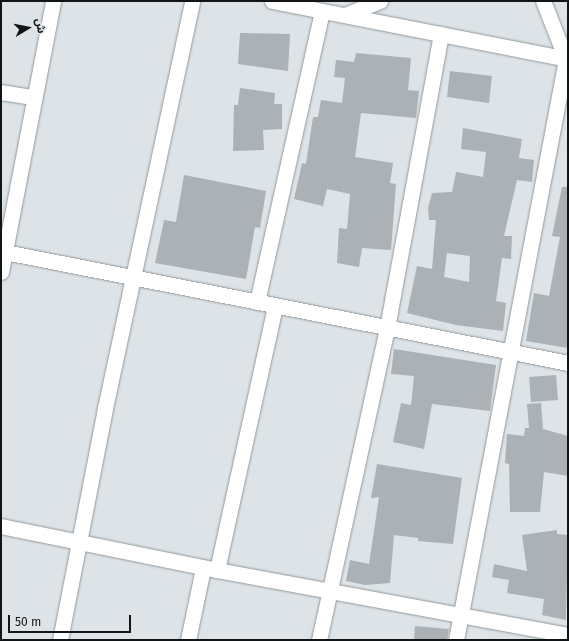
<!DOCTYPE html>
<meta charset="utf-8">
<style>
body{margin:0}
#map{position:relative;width:569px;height:641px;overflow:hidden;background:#dde3e7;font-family:"Fira Sans","Noto Sans Arabic",sans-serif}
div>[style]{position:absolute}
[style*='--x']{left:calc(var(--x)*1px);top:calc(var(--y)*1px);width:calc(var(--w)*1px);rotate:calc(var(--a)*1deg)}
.building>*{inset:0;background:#abb1b5}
.roads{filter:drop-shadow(0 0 1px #92989b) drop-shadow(0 0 1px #92989b)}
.minor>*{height:15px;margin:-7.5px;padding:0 7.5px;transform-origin:7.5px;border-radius:7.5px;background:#fff}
span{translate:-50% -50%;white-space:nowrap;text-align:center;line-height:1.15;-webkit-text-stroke:3px #dde3e7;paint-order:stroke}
.frame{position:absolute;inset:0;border:2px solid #121516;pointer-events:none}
.north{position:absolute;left:8px;top:8px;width:40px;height:40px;-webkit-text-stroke:3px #dde3e7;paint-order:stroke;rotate:80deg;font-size:11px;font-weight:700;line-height:16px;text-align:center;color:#121516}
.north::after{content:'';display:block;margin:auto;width:14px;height:18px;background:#121516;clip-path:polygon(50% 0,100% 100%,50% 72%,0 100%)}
.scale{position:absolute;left:8px;top:615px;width:123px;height:18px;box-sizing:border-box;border:2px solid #121516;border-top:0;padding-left:5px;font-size:12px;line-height:14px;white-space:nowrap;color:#121516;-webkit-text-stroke:3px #dde3e7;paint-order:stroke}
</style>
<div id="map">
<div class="building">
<i style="clip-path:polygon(240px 33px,290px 34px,288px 71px,238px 64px)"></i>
<i style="clip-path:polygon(356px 53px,411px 58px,408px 90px,419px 91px,416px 118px,361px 113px,355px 157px,393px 163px,390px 183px,396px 184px,391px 250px,362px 248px,359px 267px,337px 263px,339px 228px,347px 229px,350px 194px,327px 189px,323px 206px,294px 199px,302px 163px,306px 164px,313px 117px,318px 117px,321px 100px,342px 103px,345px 78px,334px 77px,336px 60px,354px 62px)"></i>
<i style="clip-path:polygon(450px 71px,492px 76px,489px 103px,447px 97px)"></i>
<i style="clip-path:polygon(240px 88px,275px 93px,274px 104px,282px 104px,282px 129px,263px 130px,264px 150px,233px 151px,234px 105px,238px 105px)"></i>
<i style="clip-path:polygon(evenodd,463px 128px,522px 139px,519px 158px,534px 160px,532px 182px,517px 180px,504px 236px,512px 236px,511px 259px,502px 258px,496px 301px,506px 303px,503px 331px,456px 325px,407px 313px,417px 266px,432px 269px,436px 220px,429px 220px,428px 208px,432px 193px,452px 192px,456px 172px,483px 177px,486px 152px,461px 149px,463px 128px,447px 253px,470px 256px,469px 282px,444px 277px,447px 253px)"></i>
<i style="clip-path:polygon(184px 175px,266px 191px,260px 228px,255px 227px,246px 279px,155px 263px,164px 220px,176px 222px)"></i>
<i style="clip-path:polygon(562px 187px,568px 187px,568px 348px,526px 341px,534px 293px,549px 296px,560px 237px,552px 236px)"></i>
<i style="clip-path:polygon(394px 349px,496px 365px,490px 411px,432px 404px,424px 449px,393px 442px,401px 403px,411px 405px,414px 376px,391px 374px)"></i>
<i style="clip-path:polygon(556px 375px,558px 400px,531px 402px,529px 377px)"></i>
<i style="clip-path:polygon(541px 403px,543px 429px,568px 436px,568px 476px,544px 472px,540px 512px,510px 512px,509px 464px,505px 463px,507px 434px,524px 436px,525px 428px,529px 428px,527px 404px)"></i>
<i style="clip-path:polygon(377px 464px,462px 478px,453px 544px,418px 541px,418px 538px,394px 535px,390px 583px,365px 585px,346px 581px,350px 560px,369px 564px,379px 497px,371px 498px)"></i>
<i style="clip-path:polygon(557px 530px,557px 534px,568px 535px,566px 620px,542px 615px,544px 599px,507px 593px,509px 580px,492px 577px,494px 564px,527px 571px,522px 535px)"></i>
<i style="clip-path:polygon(415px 626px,449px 629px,447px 640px,414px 640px)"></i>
</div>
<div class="roads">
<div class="minor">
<i style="--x:272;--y:1;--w:302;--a:11.1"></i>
<i style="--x:345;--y:15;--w:38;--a:-22"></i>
<i style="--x:1;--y:92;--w:33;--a:9"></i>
<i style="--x:5;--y:252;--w:574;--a:11.15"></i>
<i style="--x:1;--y:272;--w:276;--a:-79.1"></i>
<i style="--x:257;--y:302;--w:298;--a:-77.4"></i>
<i style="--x:1;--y:526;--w:220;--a:11.5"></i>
<i style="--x:217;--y:570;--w:357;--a:10.5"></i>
<i style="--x:217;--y:570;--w:269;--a:-77.6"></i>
<i style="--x:60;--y:640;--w:236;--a:-79"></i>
<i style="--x:105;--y:408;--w:416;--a:-77.9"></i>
<i style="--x:188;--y:640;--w:74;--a:-78.2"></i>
<i style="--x:319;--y:640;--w:319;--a:-77.7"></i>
<i style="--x:387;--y:328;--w:299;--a:-79.6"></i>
<i style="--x:456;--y:640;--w:591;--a:-79.28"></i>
<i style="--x:566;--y:59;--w:62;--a:-111.6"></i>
</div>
</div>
<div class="frame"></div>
<div class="north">ش</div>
<div class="scale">50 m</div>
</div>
